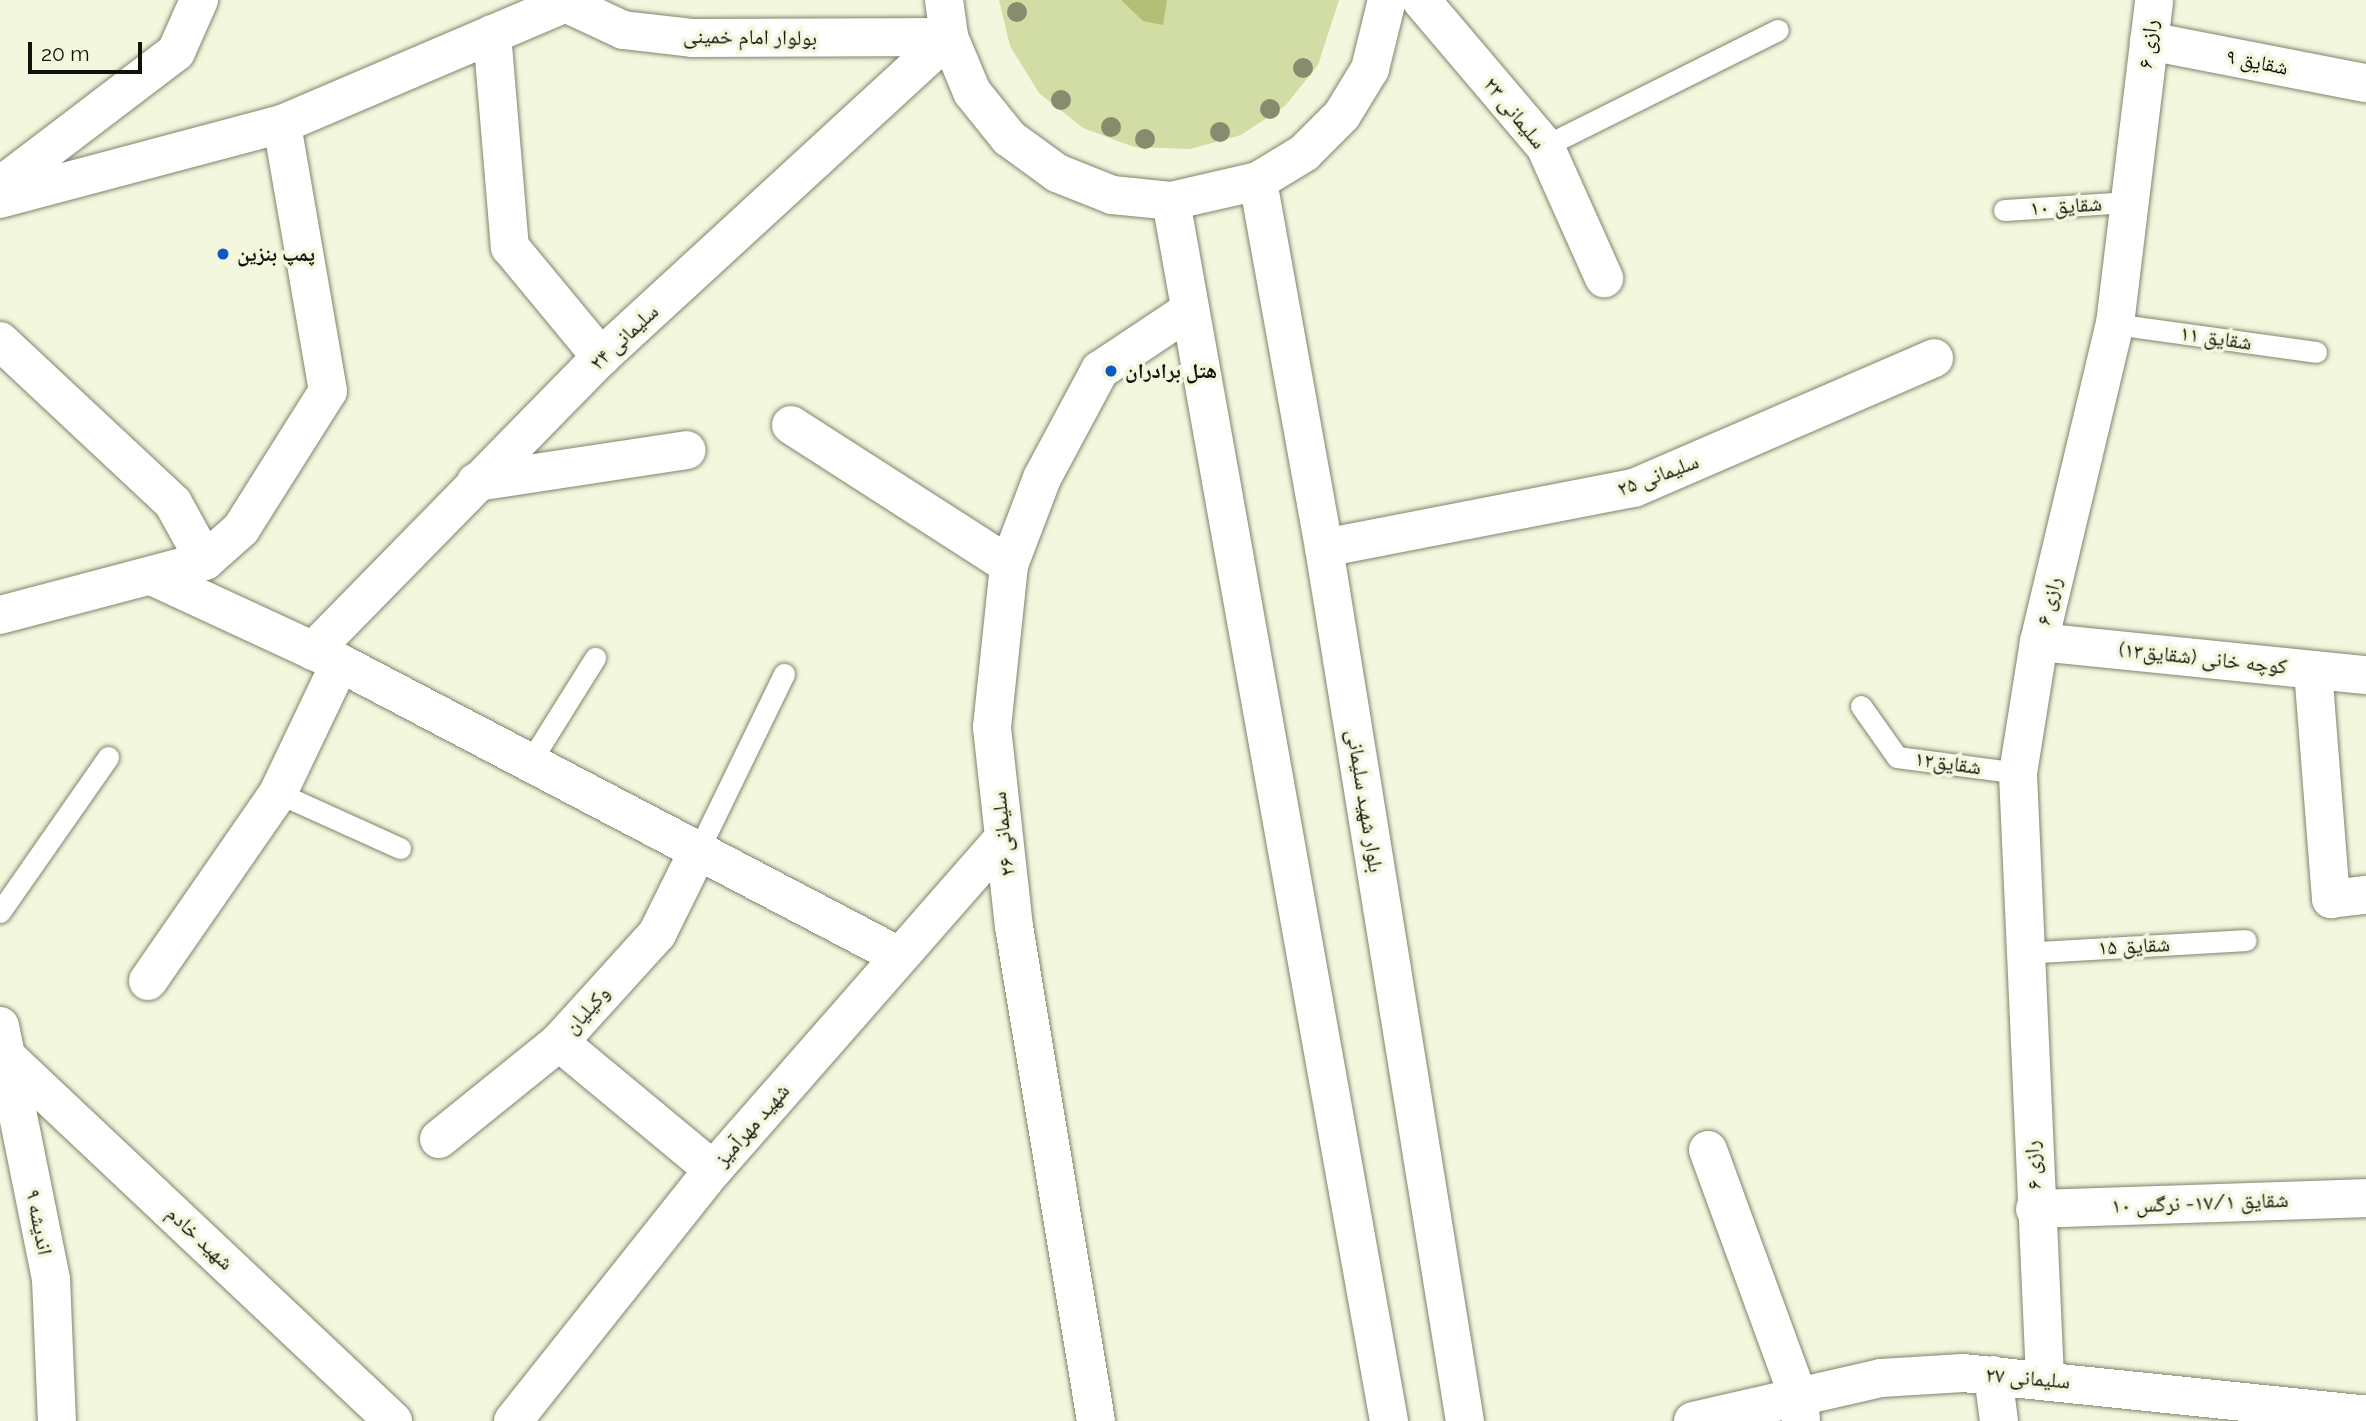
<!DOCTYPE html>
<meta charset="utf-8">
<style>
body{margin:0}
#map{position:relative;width:2366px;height:1421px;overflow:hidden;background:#f2f7dd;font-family:Raleway,"Noto Naskh Arabic",sans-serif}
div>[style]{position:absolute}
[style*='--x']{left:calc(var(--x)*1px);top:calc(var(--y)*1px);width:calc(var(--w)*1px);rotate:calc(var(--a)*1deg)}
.green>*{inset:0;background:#d2dca5}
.water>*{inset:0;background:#b3bf76}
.roads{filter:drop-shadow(0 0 2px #7f846c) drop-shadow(0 0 2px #7f846c)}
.service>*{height:21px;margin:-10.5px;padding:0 10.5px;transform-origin:10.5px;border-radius:10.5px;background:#fff}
.minor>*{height:38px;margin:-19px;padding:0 19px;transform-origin:19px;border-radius:19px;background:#fff}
.secondary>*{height:38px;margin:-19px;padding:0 19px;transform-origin:19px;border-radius:19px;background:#fff}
.trees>*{width:20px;height:20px;margin:-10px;border-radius:50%;background:#878c6e}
.dots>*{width:19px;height:19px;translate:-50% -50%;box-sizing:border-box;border:4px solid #f2f7dd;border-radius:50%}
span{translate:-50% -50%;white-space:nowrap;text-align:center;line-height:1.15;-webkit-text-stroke:7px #f2f7dd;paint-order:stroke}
.street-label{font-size:21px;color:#11130a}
.poi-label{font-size:21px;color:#11130a;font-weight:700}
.left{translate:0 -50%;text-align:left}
.scale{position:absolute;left:28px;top:42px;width:114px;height:32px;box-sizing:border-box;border:4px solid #11130a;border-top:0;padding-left:9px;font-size:21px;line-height:24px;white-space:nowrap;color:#11130a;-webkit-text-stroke:5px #f2f7dd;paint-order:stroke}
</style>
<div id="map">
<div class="green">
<i style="clip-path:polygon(999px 0,1339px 0,1318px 65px,1285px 106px,1241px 135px,1190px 149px,1134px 147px,1083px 128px,1039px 93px,1010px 46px)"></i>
</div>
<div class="water">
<i style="clip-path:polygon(1121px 0,1167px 0,1163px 25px,1143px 21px)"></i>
</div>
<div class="roads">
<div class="service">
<i style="--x:1545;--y:146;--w:260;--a:-26.5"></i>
<i style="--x:2004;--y:210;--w:123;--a:-3.7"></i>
<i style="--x:2115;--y:324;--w:203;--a:7.9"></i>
<i style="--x:1861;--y:706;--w:62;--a:54.8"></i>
<i style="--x:1897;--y:757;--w:122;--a:7.5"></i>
<i style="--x:530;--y:762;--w:123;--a:-58"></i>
<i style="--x:278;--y:793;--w:134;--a:24.3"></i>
<i style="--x:698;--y:851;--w:197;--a:-64.1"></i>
<i style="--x:0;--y:912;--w:189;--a:-55.1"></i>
<i style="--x:2023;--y:953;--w:223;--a:-3.3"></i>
</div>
<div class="minor">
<i style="--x:1421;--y:0;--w:192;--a:49.7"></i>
<i style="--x:1545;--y:146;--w:145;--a:65.9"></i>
<i style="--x:492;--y:34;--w:214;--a:85.2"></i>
<i style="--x:510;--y:247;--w:143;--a:50.4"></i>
<i style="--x:2149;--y:41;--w:221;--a:11"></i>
<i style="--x:0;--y:186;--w:221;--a:-37.3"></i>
<i style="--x:176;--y:52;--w:57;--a:-66.1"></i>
<i style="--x:0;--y:199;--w:292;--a:-14.9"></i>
<i style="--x:282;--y:124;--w:306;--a:-23.1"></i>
<i style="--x:0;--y:341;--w:237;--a:43.1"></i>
<i style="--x:173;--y:503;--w:66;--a:61.1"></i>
<i style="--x:791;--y:425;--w:259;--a:32.7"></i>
<i style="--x:476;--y:482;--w:213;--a:-8.6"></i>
<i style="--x:1324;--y:548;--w:316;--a:-11"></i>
<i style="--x:1634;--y:488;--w:327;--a:-23.4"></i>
<i style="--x:156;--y:578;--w:203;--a:24.8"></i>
<i style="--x:340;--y:663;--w:631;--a:27.66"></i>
<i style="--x:0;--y:615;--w:212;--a:-14.8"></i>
<i style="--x:205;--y:561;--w:48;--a:-41.6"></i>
<i style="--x:241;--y:529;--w:163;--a:-57.8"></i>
<i style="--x:328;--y:391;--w:271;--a:-99.8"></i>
<i style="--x:2039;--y:642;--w:329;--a:5.8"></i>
<i style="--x:313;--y:651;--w:412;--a:-45.6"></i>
<i style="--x:601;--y:357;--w:473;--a:-42.6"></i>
<i style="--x:2313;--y:670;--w:230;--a:85.5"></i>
<i style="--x:2331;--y:899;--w:35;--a:-7"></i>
<i style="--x:148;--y:981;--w:229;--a:-55.3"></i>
<i style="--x:278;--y:793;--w:144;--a:-64.5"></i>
<i style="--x:0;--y:1026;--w:258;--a:78.6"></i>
<i style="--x:51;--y:1279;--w:142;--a:87.6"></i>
<i style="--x:559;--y:1042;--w:200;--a:39.7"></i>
<i style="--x:6;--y:1056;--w:532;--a:43.32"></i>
<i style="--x:439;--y:1139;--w:154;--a:-38.9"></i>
<i style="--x:559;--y:1042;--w:146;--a:-47.8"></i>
<i style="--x:657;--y:934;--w:93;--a:-63.7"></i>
<i style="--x:1708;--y:1150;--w:264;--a:69.9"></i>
<i style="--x:1799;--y:1398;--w:23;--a:85"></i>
<i style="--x:2035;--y:1209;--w:331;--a:-1.9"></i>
<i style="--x:1993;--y:1375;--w:46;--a:82.6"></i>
<i style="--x:2045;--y:1378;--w:606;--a:-92.56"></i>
<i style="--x:2018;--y:773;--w:133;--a:-80.9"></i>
<i style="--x:2039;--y:642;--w:327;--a:-76.6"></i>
<i style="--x:2115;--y:324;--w:326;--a:-83.1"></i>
<i style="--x:513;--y:1421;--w:321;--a:-51.5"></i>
<i style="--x:713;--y:1170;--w:440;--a:-48.8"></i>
<i style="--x:1096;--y:1421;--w:501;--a:-99.42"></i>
<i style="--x:1014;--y:927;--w:201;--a:-96.3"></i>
<i style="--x:992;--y:727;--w:163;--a:-84"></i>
<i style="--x:1009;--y:565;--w:93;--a:-69.2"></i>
<i style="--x:1042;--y:478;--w:123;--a:-61.8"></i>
<i style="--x:1100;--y:370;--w:108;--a:-33.7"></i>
<i style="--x:1693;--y:1421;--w:193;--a:-12.9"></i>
<i style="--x:1881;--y:1378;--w:82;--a:-3.5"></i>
<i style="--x:1963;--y:1373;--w:405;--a:5.9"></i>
</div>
<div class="secondary">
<i style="--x:559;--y:0;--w:71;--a:25.1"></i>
<i style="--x:623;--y:30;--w:69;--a:6.6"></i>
<i style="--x:692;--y:38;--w:257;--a:-0.2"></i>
<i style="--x:944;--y:0;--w:37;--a:82"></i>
<i style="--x:949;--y:37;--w:60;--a:67.3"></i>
<i style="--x:972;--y:92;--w:59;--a:51.2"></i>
<i style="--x:1009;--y:138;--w:59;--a:36.1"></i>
<i style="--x:1057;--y:173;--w:59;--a:21.8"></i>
<i style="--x:1112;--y:195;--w:59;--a:5.8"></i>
<i style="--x:1171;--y:201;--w:89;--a:-12.9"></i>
<i style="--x:1258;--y:181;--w:54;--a:-31.3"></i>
<i style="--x:1304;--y:153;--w:54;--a:-45"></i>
<i style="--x:1342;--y:115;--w:54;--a:-58.7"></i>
<i style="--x:1370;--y:69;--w:71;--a:-76.2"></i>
<i style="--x:1258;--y:181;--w:373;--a:79.8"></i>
<i style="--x:1324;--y:548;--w:884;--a:80.83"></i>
<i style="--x:1171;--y:201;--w:1239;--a:79.87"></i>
</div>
</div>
<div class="trees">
<i style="left:1017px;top:12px"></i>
<i style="left:1303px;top:68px"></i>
<i style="left:1061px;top:100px"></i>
<i style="left:1270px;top:109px"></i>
<i style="left:1111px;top:127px"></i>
<i style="left:1220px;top:132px"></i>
<i style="left:1145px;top:139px"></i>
</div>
<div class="dots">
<i style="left:223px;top:254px;background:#0d59c3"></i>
<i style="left:1111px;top:371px;background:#0d59c3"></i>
</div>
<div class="street-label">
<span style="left:750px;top:37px;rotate:1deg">بولوار امام خمینی</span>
<span style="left:2148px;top:44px;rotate:-83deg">رازی ۶</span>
<span style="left:2257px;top:62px;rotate:11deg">شقایق ۹</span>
<span style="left:1515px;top:113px;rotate:51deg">سلیمانی ۲۳</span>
<span style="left:2066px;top:206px;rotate:-4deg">شقایق ۱۰</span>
<span style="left:624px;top:337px;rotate:-43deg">سلیمانی ۲۴</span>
<span style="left:2216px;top:338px;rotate:8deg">شقایق ۱۱</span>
<span style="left:1658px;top:475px;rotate:-20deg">سلیمانی ۲۵</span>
<span style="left:2049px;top:601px;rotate:-76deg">رازی ۶</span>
<span style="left:2203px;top:658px;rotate:6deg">کوچه خانی (شقایق۱۳)</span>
<span style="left:1948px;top:763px;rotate:8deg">شقایق۱۲</span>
<span style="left:1365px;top:801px;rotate:81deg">بلوار شهید سلیمانی</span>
<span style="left:1003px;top:834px;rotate:-96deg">سلیمانی ۲۶</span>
<span style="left:2134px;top:946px;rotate:-3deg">شقایق ۱۵</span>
<span style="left:587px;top:1010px;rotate:-48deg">وکیلیان</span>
<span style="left:752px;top:1125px;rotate:-49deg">شهید مهرآمیز</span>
<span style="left:2033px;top:1165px;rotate:-93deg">رازی ۶</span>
<span style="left:2200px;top:1203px;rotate:-2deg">شقایق ۱۷/۱- نرگس ۱۰</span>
<span style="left:39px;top:1222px;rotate:79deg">اندیشه ۹</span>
<span style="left:200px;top:1238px;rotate:43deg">شهید خادم</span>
<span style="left:2028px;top:1378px;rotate:5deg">سلیمانی ۲۷</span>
</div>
<div class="poi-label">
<span class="left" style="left:237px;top:254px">پمپ بنزین</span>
<span class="left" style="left:1125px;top:371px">هتل برادران</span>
</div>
<div class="scale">20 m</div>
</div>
